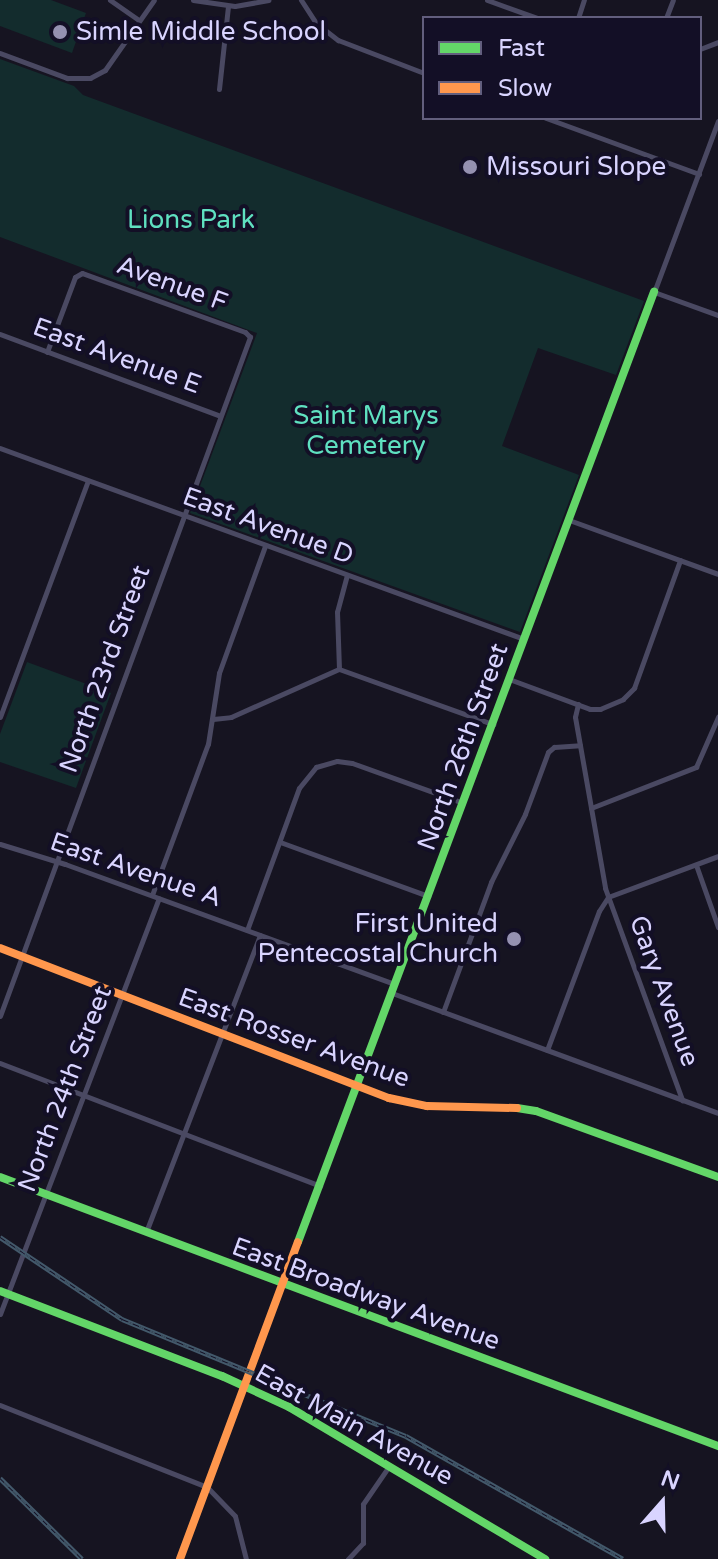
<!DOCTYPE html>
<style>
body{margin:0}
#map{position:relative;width:718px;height:1559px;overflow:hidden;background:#161421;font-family:"Varela Round",sans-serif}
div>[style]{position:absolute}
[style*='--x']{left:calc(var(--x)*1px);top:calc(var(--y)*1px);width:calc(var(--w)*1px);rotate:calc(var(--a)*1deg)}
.green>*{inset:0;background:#132c2d}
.street>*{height:5px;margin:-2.5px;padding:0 2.5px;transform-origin:2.5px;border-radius:2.5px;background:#4a4962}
.fast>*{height:8px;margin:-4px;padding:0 4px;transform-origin:4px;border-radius:4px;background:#63d668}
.slow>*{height:8px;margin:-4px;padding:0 4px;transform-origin:4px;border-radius:4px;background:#ff974d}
.rail>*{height:5px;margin-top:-2.5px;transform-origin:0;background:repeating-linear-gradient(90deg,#130f26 0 6px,#43596b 0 12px);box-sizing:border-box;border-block:2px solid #43596b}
.dots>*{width:22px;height:22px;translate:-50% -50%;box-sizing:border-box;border:4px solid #130f26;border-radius:50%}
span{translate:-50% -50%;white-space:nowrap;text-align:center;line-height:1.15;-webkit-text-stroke:8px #130f26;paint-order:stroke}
.poi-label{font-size:26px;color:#d9d4ff}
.left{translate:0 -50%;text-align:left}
.right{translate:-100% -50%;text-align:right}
.park-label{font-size:26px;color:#5fe0c0}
.street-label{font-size:26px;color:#d9d4ff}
.legend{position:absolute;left:422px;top:16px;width:280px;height:104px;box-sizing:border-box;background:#130f26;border:2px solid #625e7d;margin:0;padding:10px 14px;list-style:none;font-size:24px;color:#d9d4ff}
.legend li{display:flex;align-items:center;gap:16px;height:40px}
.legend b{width:40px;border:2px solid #625e7d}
.north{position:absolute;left:622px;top:1463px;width:80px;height:80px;-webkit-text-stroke:6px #130f26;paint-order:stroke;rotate:20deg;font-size:22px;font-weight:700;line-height:32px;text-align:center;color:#d9d4ff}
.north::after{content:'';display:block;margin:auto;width:28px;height:36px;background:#d9d4ff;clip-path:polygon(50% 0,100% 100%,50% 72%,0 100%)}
</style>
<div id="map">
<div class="green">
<i style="clip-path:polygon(0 0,51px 0,86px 13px,72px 53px,0 26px)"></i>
<i style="clip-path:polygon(0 59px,74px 86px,83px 95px,644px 301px,616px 375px,538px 348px,502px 446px,579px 475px,520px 632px,190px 513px,257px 333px,0 237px)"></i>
<i style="clip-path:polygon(27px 662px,111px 693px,76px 788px,0 762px,0 734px)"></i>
</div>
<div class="street">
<i style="--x:110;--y:0;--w:35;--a:35"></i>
<i style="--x:193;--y:0;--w:42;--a:8.1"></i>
<i style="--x:235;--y:6;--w:34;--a:-10"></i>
<i style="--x:301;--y:0;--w:27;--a:57"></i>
<i style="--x:316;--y:23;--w:28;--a:38"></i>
<i style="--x:338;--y:40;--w:92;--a:21"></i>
<i style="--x:487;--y:0;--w:53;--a:19.8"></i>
<i style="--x:578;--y:18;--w:19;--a:-72"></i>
<i style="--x:666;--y:18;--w:19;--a:-69"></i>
<i style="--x:700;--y:49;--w:19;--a:-21"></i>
<i style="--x:0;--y:53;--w:72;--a:20.5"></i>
<i style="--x:67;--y:78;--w:23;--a:0"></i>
<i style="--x:90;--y:78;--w:17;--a:-28"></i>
<i style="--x:105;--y:70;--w:85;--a:-55"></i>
<i style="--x:219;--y:89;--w:83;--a:-83.8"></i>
<i style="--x:546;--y:118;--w:163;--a:20.1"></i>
<i style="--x:718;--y:121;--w:183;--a:110.5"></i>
<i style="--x:654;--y:292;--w:68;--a:19.8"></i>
<i style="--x:0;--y:334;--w:235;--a:20.4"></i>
<i style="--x:0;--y:448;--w:558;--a:20.03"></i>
<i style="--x:569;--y:520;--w:158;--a:19.9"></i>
<i style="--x:339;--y:669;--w:57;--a:-92"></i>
<i style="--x:337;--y:612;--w:38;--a:-75"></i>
<i style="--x:509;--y:679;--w:86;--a:20.3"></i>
<i style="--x:590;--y:709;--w:10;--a:0"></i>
<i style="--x:600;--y:709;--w:25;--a:-23"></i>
<i style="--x:623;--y:699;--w:16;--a:-45"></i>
<i style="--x:634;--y:688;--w:136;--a:-70.2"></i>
<i style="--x:578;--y:704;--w:13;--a:103"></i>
<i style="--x:575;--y:717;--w:174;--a:80"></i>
<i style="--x:605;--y:888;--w:226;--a:70"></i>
<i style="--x:0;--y:717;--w:252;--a:-69.6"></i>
<i style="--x:213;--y:719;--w:18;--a:-6"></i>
<i style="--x:231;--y:717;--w:118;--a:-24"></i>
<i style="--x:339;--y:669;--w:164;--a:19.7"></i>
<i style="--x:591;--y:808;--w:113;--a:-21.3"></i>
<i style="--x:696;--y:767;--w:55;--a:-66.3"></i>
<i style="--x:280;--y:842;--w:158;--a:20"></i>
<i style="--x:0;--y:844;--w:68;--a:17.1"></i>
<i style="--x:65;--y:864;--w:351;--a:20"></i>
<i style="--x:696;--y:865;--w:66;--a:70.5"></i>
<i style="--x:152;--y:895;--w:161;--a:-69.7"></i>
<i style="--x:208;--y:744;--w:72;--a:-81.2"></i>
<i style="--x:219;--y:673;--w:135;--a:-70.1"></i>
<i style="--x:608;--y:897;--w:117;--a:-20.4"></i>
<i style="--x:247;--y:930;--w:151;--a:-69.9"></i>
<i style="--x:299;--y:788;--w:27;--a:-51"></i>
<i style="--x:316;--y:767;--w:22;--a:-16"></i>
<i style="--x:337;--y:761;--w:15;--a:8"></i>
<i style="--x:352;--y:763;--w:118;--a:19.8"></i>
<i style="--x:392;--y:993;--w:347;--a:20.2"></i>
<i style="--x:443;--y:1012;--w:139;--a:-69.7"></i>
<i style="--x:491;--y:882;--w:76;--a:-63.4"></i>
<i style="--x:525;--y:814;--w:66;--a:-69.6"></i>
<i style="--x:548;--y:752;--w:8;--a:-40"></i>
<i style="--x:554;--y:747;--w:26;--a:-4"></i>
<i style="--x:0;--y:1016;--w:724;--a:-69.79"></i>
<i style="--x:250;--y:337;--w:7;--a:-135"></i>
<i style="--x:245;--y:332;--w:173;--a:-160.1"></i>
<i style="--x:82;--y:273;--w:8;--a:150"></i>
<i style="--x:75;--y:277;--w:80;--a:110.5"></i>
<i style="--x:547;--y:1050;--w:148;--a:-69.5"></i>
<i style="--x:599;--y:911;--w:17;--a:-57"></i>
<i style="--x:0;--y:1063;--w:343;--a:21"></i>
<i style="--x:146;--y:1232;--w:318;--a:-69"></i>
<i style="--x:0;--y:1314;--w:445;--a:-69.1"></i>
<i style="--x:0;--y:1405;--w:223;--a:21.6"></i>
<i style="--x:207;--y:1487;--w:40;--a:46"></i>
<i style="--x:235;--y:1516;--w:44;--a:75.7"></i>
<i style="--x:348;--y:1559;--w:22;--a:-47"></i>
<i style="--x:363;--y:1543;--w:39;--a:-90"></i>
<i style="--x:363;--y:1504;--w:46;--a:-55.6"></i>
</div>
<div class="fast">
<i style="--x:517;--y:1108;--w:19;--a:9"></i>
<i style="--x:536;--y:1111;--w:194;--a:19.9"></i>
<i style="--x:0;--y:1177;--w:767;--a:20.54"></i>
<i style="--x:298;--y:1242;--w:1015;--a:-69.46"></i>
<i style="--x:0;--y:1291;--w:238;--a:21"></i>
<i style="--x:222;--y:1376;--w:74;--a:24.8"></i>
<i style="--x:289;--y:1407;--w:298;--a:30.7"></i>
</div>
<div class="slow">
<i style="--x:0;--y:948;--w:417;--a:21.1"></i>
<i style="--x:389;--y:1098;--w:39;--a:12"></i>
<i style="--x:427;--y:1106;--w:90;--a:1.3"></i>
<i style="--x:180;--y:1559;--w:338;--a:-69.6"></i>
</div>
<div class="rail">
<i style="--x:0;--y:1237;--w:147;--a:33.9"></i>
<i style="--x:122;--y:1319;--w:307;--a:22.4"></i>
<i style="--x:406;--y:1436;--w:249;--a:29.5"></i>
<i style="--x:0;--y:1478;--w:115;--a:44.6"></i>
</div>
<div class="dots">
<i style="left:60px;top:32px;background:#9591b1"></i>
<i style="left:470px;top:167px;background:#9591b1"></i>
<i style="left:514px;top:939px;background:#9591b1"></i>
</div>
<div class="poi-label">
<span class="left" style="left:76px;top:32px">Simle Middle School</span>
<span class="left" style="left:486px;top:167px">Missouri Slope</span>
<span class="right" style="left:498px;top:939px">First United<br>Pentecostal Church</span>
</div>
<div class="park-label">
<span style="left:191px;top:220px">Lions Park</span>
<span style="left:366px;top:431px">Saint Marys<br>Cemetery</span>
</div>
<div class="street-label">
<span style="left:172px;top:284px;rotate:20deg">Avenue F</span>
<span style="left:117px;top:356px;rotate:20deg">East Avenue E</span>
<span style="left:268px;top:526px;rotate:20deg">East Avenue D</span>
<span style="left:105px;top:669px;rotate:-70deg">North 23rd Street</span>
<span style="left:463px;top:747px;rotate:-70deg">North 26th Street</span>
<span style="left:136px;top:870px;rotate:19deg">East Avenue A</span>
<span style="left:664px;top:991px;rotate:70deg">Gary Avenue</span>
<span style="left:294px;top:1038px;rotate:20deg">East Rosser Avenue</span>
<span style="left:65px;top:1089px;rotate:-69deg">North 24th Street</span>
<span style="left:366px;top:1294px;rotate:20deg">East Broadway Avenue</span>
<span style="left:354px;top:1425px;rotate:29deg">East Main Avenue</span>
</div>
<ul class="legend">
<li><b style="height:10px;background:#63d668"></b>Fast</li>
<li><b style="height:10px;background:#ff974d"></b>Slow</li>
</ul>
<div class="north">N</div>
</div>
